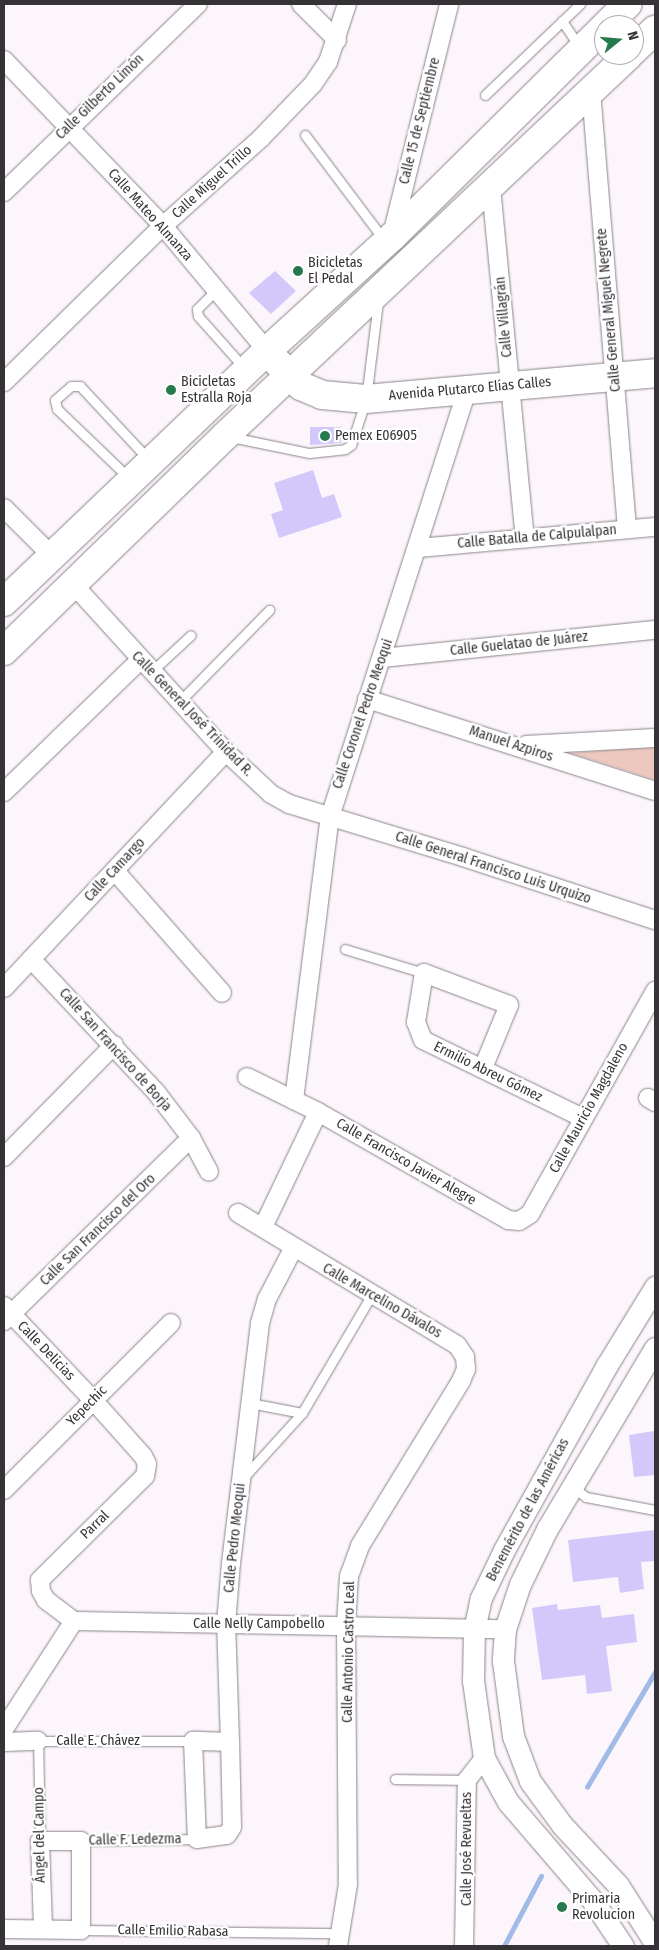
<!DOCTYPE html>
<meta charset="utf-8">
<style>
body{margin:0}
#map{position:relative;width:659px;height:1950px;overflow:hidden;background:#fcf5fc;font-family:"Fira Sans Condensed",sans-serif}
div>[style]{position:absolute}
[style*='--x']{left:calc(var(--x)*1px);top:calc(var(--y)*1px);width:calc(var(--w)*1px);rotate:calc(var(--a)*1deg)}
.green>*{inset:0;background:#ecc8be}
.stream>*{height:4.5px;margin:-2.25px;padding:0 2.25px;transform-origin:2.25px;border-radius:2.25px;background:#a0bce6}
.building>*{inset:0;background:#d2c9fa}
.roads{filter:drop-shadow(0 0 1px #8a848a) drop-shadow(0 0 1px #8a848a)}
.service>*{height:9px;margin:-4.5px;padding:0 4.5px;transform-origin:4.5px;border-radius:4.5px;background:#fff}
.minor>*{height:18px;margin:-9px;padding:0 9px;transform-origin:9px;border-radius:9px;background:#fff}
.tertiary>*{height:21px;margin:-10.5px;padding:0 10.5px;transform-origin:10.5px;border-radius:10.5px;background:#fff}
.primary>*{height:28px;margin:-14px;padding:0 14px;transform-origin:14px;border-radius:14px;background:#fff}
.dots>*{width:14px;height:14px;translate:-50% -50%;box-sizing:border-box;border:2px solid #fff;border-radius:50%}
span{translate:-50% -50%;white-space:nowrap;text-align:center;line-height:1.15;-webkit-text-stroke:4.5px #fff;paint-order:stroke}
.street-label{font-size:14px;color:#363336}
.poi-label{font-size:14px;color:#363336}
.left{translate:0 -50%;text-align:left}
.frame{position:absolute;inset:0;border:5px solid #363336;pointer-events:none}
.north{position:absolute;left:594px;top:15px;width:50px;height:50px;box-sizing:border-box;background:#fff;border:1px solid #afadaf;border-radius:50%;rotate:73deg;font-size:14px;font-weight:700;line-height:20px;text-align:center;color:#363336}
.north::after{content:'';display:block;margin:auto;width:18px;height:22px;background:#25794c;clip-path:polygon(50% 0,100% 100%,50% 72%,0 100%)}
</style>
<div id="map">
<div class="green">
<i style="clip-path:polygon(655px 746px,655px 780px,570px 753px)"></i>
</div>
<div class="stream">
<i style="--x:587;--y:1787;--w:134;--a:-59.4"></i>
<i style="--x:504;--y:1946;--w:79;--a:-62.1"></i>
</div>
<div class="building">
<i style="clip-path:polygon(275px 271px,296px 291px,271px 314px,249px 293px)"></i>
<i style="clip-path:polygon(310px 427px,341px 427px,341px 443px,310px 445px)"></i>
<i style="clip-path:polygon(313px 470px,322px 498px,334px 494px,342px 517px,279px 538px,271px 514px,283px 510px,274px 483px)"></i>
<i style="clip-path:polygon(654px 1431px,655px 1475px,634px 1477px,629px 1435px)"></i>
<i style="clip-path:polygon(655px 1530px,655px 1561px,641px 1562px,644px 1589px,620px 1593px,618px 1577px,573px 1582px,568px 1540px)"></i>
<i style="clip-path:polygon(557px 1604px,558px 1610px,600px 1605px,602px 1618px,634px 1614px,637px 1642px,606px 1646px,612px 1691px,587px 1694px,585px 1675px,542px 1680px,532px 1608px)"></i>
</div>
<div class="roads">
<div class="service">
<i style="--x:562;--y:21;--w:32;--a:56"></i>
<i style="--x:485;--y:95;--w:132;--a:-43.8"></i>
<i style="--x:305;--y:135;--w:131;--a:53"></i>
<i style="--x:216;--y:290;--w:27;--a:135"></i>
<i style="--x:197;--y:309;--w:7;--a:82"></i>
<i style="--x:198;--y:316;--w:71;--a:48.4"></i>
<i style="--x:231;--y:437;--w:80;--a:11.6"></i>
<i style="--x:309;--y:453;--w:36;--a:-6"></i>
<i style="--x:345;--y:449;--w:7;--a:-34"></i>
<i style="--x:351;--y:445;--w:48;--a:-71.9"></i>
<i style="--x:366;--y:399;--w:99;--a:-83"></i>
<i style="--x:130;--y:479;--w:101;--a:-136.2"></i>
<i style="--x:57;--y:409;--w:9;--a:-103"></i>
<i style="--x:55;--y:400;--w:21;--a:-41"></i>
<i style="--x:71;--y:386;--w:9;--a:0"></i>
<i style="--x:80;--y:386;--w:101;--a:47"></i>
<i style="--x:151;--y:672;--w:54;--a:-42.8"></i>
<i style="--x:179;--y:702;--w:129;--a:-45.6"></i>
<i style="--x:345;--y:949;--w:83;--a:16.9"></i>
<i style="--x:250;--y:1403;--w:53;--a:10.9"></i>
<i style="--x:244;--y:1477;--w:86;--a:-47.8"></i>
<i style="--x:302;--y:1413;--w:136;--a:-59.5"></i>
<i style="--x:573;--y:1487;--w:16;--a:38"></i>
<i style="--x:586;--y:1497;--w:70;--a:10.7"></i>
<i style="--x:395;--y:1779;--w:72;--a:0.8"></i>
<i style="--x:40;--y:1841;--w:100;--a:-91.1"></i>
<i style="--x:38;--y:1741;--w:155;--a:0"></i>
<i style="--x:81;--y:1841;--w:116;--a:-1"></i>
<i style="--x:81;--y:1930;--w:261;--a:0.7"></i>
</div>
<div class="minor">
<i style="--x:301;--y:4;--w:51;--a:45"></i>
<i style="--x:4;--y:60;--w:230;--a:46.2"></i>
<i style="--x:163;--y:226;--w:163;--a:50.2"></i>
<i style="--x:591;--y:91;--w:439;--a:85.3"></i>
<i style="--x:491;--y:187;--w:353;--a:84.5"></i>
<i style="--x:4;--y:192;--w:270;--a:-44.1"></i>
<i style="--x:392;--y:235;--w:238;--a:-76.1"></i>
<i style="--x:4;--y:382;--w:223;--a:-44.5"></i>
<i style="--x:163;--y:226;--w:132;--a:-41.9"></i>
<i style="--x:261;--y:138;--w:75;--a:-46.1"></i>
<i style="--x:313;--y:84;--w:27;--a:-56"></i>
<i style="--x:328;--y:62;--w:61;--a:-71.9"></i>
<i style="--x:4;--y:508;--w:68;--a:45"></i>
<i style="--x:419;--y:548;--w:237;--a:-5.1"></i>
<i style="--x:73;--y:584;--w:227;--a:47.7"></i>
<i style="--x:226;--y:752;--w:62;--a:43"></i>
<i style="--x:271;--y:794;--w:21;--a:29"></i>
<i style="--x:289;--y:804;--w:182;--a:16.9"></i>
<i style="--x:463;--y:857;--w:202;--a:18.2"></i>
<i style="--x:382;--y:658;--w:274;--a:-5.9"></i>
<i style="--x:367;--y:699;--w:302;--a:17.7"></i>
<i style="--x:526;--y:745;--w:129;--a:-3.1"></i>
<i style="--x:4;--y:792;--w:190;--a:-44.1"></i>
<i style="--x:115;--y:871;--w:162;--a:48.7"></i>
<i style="--x:31;--y:959;--w:183;--a:46.8"></i>
<i style="--x:156;--y:1092;--w:58;--a:52.7"></i>
<i style="--x:191;--y:1138;--w:38;--a:62"></i>
<i style="--x:4;--y:988;--w:324;--a:-46.8"></i>
<i style="--x:483;--y:1068;--w:68;--a:-67.6"></i>
<i style="--x:509;--y:1005;--w:91;--a:-159.4"></i>
<i style="--x:424;--y:973;--w:50;--a:99.3"></i>
<i style="--x:416;--y:1022;--w:19;--a:69"></i>
<i style="--x:423;--y:1040;--w:178;--a:26"></i>
<i style="--x:247;--y:1077;--w:79;--a:26.2"></i>
<i style="--x:318;--y:1112;--w:219;--a:29.6"></i>
<i style="--x:508;--y:1220;--w:11;--a:5"></i>
<i style="--x:519;--y:1221;--w:13;--a:-32"></i>
<i style="--x:530;--y:1214;--w:256;--a:-60.7"></i>
<i style="--x:648;--y:1098;--w:8;--a:30"></i>
<i style="--x:294;--y:1100;--w:285;--a:-82.8"></i>
<i style="--x:330;--y:817;--w:451;--a:-72.2"></i>
<i style="--x:4;--y:1157;--w:157;--a:-45.5"></i>
<i style="--x:238;--y:1213;--w:256;--a:31.1"></i>
<i style="--x:457;--y:1345;--w:14;--a:56"></i>
<i style="--x:465;--y:1357;--w:12;--a:85"></i>
<i style="--x:466;--y:1369;--w:13;--a:113"></i>
<i style="--x:461;--y:1381;--w:193;--a:121.5"></i>
<i style="--x:360;--y:1546;--w:32;--a:110"></i>
<i style="--x:349;--y:1576;--w:48;--a:93.6"></i>
<i style="--x:346;--y:1624;--w:260;--a:89.6"></i>
<i style="--x:348;--y:1884;--w:63;--a:99.2"></i>
<i style="--x:263;--y:1227;--w:127;--a:-64.4"></i>
<i style="--x:4;--y:1306;--w:129;--a:46.6"></i>
<i style="--x:93;--y:1400;--w:75;--a:48.2"></i>
<i style="--x:143;--y:1456;--w:9;--a:63"></i>
<i style="--x:147;--y:1464;--w:12;--a:99"></i>
<i style="--x:145;--y:1476;--w:148;--a:135.3"></i>
<i style="--x:40;--y:1580;--w:11;--a:85"></i>
<i style="--x:41;--y:1591;--w:10;--a:61"></i>
<i style="--x:46;--y:1600;--w:35;--a:37"></i>
<i style="--x:4;--y:1321;--w:262;--a:-44.4"></i>
<i style="--x:4;--y:1490;--w:236;--a:-45"></i>
<i style="--x:74;--y:1621;--w:431;--a:1.1"></i>
<i style="--x:4;--y:1729;--w:129;--a:-57.1"></i>
<i style="--x:4;--y:1742;--w:34;--a:-2"></i>
<i style="--x:230;--y:1742;--w:37;--a:-178"></i>
<i style="--x:193;--y:1741;--w:98;--a:87.7"></i>
<i style="--x:197;--y:1839;--w:30;--a:-8"></i>
<i style="--x:227;--y:1835;--w:9;--a:-58"></i>
<i style="--x:232;--y:1827;--w:85;--a:-91.3"></i>
<i style="--x:230;--y:1742;--w:118;--a:-91.9"></i>
<i style="--x:226;--y:1624;--w:61;--a:-85.3"></i>
<i style="--x:231;--y:1563;--w:242;--a:-83.1"></i>
<i style="--x:260;--y:1323;--w:25;--a:-74"></i>
<i style="--x:267;--y:1299;--w:56;--a:-62.5"></i>
<i style="--x:4;--y:1929;--w:77;--a:0.7"></i>
<i style="--x:81;--y:1930;--w:89;--a:-90"></i>
<i style="--x:81;--y:1841;--w:41;--a:180"></i>
<i style="--x:40;--y:1841;--w:88;--a:88"></i>
<i style="--x:464;--y:1946;--w:166;--a:-89"></i>
<i style="--x:467;--y:1780;--w:28;--a:-52"></i>
</div>
<div class="tertiary">
<i style="--x:655;--y:1348;--w:211;--a:120.8"></i>
<i style="--x:547;--y:1529;--w:61;--a:116.1"></i>
<i style="--x:520;--y:1584;--w:47;--a:108.4"></i>
<i style="--x:505;--y:1629;--w:32;--a:94"></i>
<i style="--x:503;--y:1661;--w:76;--a:82.4"></i>
<i style="--x:513;--y:1736;--w:48;--a:69.3"></i>
<i style="--x:530;--y:1781;--w:54;--a:54"></i>
<i style="--x:562;--y:1825;--w:82;--a:47"></i>
<i style="--x:618;--y:1885;--w:69;--a:57.5"></i>
<i style="--x:623;--y:1946;--w:54;--a:-123.7"></i>
<i style="--x:593;--y:1901;--w:130;--a:-130.6"></i>
<i style="--x:508;--y:1802;--w:50;--a:-118.6"></i>
<i style="--x:484;--y:1758;--w:78;--a:-98.1"></i>
<i style="--x:473;--y:1681;--w:51;--a:-88.9"></i>
<i style="--x:474;--y:1630;--w:33;--a:-78"></i>
<i style="--x:481;--y:1598;--w:53;--a:-64.4"></i>
<i style="--x:504;--y:1550;--w:212;--a:-60.9"></i>
<i style="--x:607;--y:1365;--w:92;--a:-58.4"></i>
</div>
<div class="primary">
<i style="--x:606;--y:25;--w:30;--a:-44"></i>
<i style="--x:634;--y:50;--w:29;--a:-44"></i>
<i style="--x:278;--y:363;--w:33;--a:45"></i>
<i style="--x:301;--y:386;--w:23;--a:23"></i>
<i style="--x:322;--y:395;--w:44;--a:5.2"></i>
<i style="--x:366;--y:399;--w:290;--a:-5.1"></i>
<i style="--x:4;--y:602;--w:364;--a:-43.7"></i>
<i style="--x:267;--y:351;--w:169;--a:-42.4"></i>
<i style="--x:392;--y:237;--w:298;--a:-44.7"></i>
<i style="--x:4;--y:651;--w:308;--a:-44.2"></i>
<i style="--x:225;--y:436;--w:555;--a:-43.32"></i>
</div>
</div>
<div class="dots">
<i style="left:298px;top:271px;background:#25794c"></i>
<i style="left:171px;top:390px;background:#25794c"></i>
<i style="left:325px;top:436px;background:#25794c"></i>
<i style="left:562px;top:1907px;background:#25794c"></i>
</div>
<div class="street-label">
<span style="left:100px;top:97px;rotate:-44deg">Calle Gilberto Limón</span>
<span style="left:420px;top:121px;rotate:-76deg">Calle 15 de Septiembre</span>
<span style="left:212px;top:182px;rotate:-42deg">Calle Miguel Trillo</span>
<span style="left:150px;top:215px;rotate:48deg">Calle Mateo Almanza</span>
<span style="left:609px;top:310px;rotate:-95deg">Calle General Miguel Negrete</span>
<span style="left:504px;top:317px;rotate:-95deg">Calle Villagrán</span>
<span style="left:470px;top:389px;rotate:-5deg">Avenida Plutarco Elías Calles</span>
<span style="left:537px;top:537px;rotate:-5deg">Calle Batalla de Calpulalpan</span>
<span style="left:519px;top:644px;rotate:-6deg">Calle Guelatao de Juárez</span>
<span style="left:192px;top:714px;rotate:46deg">Calle General José Trinidad R.</span>
<span style="left:363px;top:714px;rotate:-71deg">Calle Coronel Pedro Meoqui</span>
<span style="left:511px;top:744px;rotate:18deg">Manuel Azpiros</span>
<span style="left:493px;top:868px;rotate:18deg">Calle General Francisco Luis Urquizo</span>
<span style="left:115px;top:870px;rotate:-47deg">Calle Camargo</span>
<span style="left:115px;top:1050px;rotate:48deg">Calle San Francisco de Borja</span>
<span style="left:488px;top:1072px;rotate:26deg">Ermilio Abreu Gómez</span>
<span style="left:589px;top:1108px;rotate:-61deg">Calle Mauricio Magdaleno</span>
<span style="left:406px;top:1162px;rotate:30deg">Calle Francisco Javier Alegre</span>
<span style="left:98px;top:1230px;rotate:-44deg">Calle San Francisco del Oro</span>
<span style="left:382px;top:1301px;rotate:30deg">Calle Marcelino Dávalos</span>
<span style="left:46px;top:1351px;rotate:46deg">Calle Delicias</span>
<span style="left:87px;top:1406px;rotate:-45deg">Yepechic</span>
<span style="left:528px;top:1510px;rotate:-62deg">Benemérito de las Américas</span>
<span style="left:95px;top:1525px;rotate:-44deg">Parral</span>
<span style="left:235px;top:1538px;rotate:-84deg">Calle Pedro Meoqui</span>
<span style="left:259px;top:1624px">Calle Nelly Campobello</span>
<span style="left:349px;top:1652px;rotate:-89deg">Calle Antonio Castro Leal</span>
<span style="left:98px;top:1741px">Calle E. Chávez</span>
<span style="left:40px;top:1835px;rotate:-91deg">Ángel del Campo</span>
<span style="left:135px;top:1840px;rotate:-1deg">Calle F. Ledezma</span>
<span style="left:467px;top:1849px;rotate:-90deg">Calle José Revueltas</span>
<span style="left:173px;top:1931px;rotate:1deg">Calle Emilio Rabasa</span>
</div>
<div class="poi-label">
<span class="left" style="left:308px;top:271px">Bicicletas<br>El Pedal</span>
<span class="left" style="left:181px;top:390px">Bicicletas<br>Estralla Roja</span>
<span class="left" style="left:335px;top:436px">Pemex E06905</span>
<span class="left" style="left:572px;top:1907px">Primaria<br>Revolucion</span>
</div>
<div class="frame"></div>
<div class="north">N</div>
</div>
